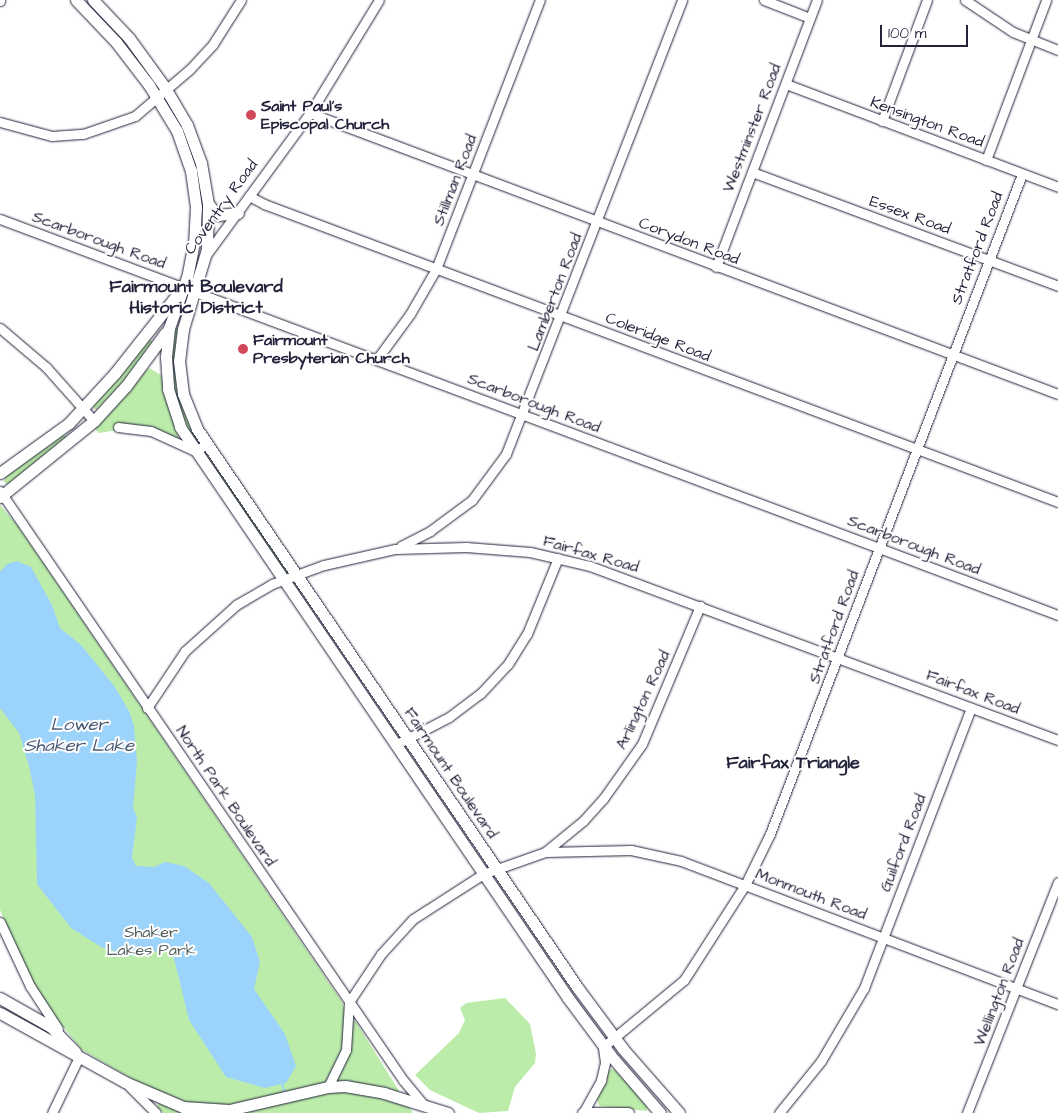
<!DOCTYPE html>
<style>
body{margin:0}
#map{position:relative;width:1058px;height:1113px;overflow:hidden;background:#fff;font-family:"Architects Daughter",sans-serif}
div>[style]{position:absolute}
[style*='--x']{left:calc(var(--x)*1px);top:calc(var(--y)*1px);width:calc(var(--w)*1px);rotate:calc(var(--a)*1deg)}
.green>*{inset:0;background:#bcecaa}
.water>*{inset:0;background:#9cd3fb}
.stream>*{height:2px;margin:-1px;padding:0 1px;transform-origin:1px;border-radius:1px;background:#9cd3fb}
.roads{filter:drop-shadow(0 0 1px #22223b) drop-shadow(0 0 1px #22223b)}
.minor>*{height:9px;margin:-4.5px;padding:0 4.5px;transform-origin:4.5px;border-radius:4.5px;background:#fff}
.major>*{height:11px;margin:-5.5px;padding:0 5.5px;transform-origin:5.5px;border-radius:5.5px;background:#fff}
.dots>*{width:14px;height:14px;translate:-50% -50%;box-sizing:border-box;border:2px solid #fff;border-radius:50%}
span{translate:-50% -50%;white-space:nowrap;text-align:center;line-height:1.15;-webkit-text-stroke:4px #fff;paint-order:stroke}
.poi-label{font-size:16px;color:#22223b;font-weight:700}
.left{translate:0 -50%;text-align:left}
.street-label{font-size:16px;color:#22223b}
.park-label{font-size:16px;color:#505f5c}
.neighbourhood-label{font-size:18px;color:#22223b;font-weight:700}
.water-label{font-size:18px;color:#475775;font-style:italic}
.scale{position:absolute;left:880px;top:25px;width:88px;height:22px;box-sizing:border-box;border:2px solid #22223b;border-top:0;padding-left:6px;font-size:15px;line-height:18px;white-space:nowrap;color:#22223b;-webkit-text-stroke:4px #fff;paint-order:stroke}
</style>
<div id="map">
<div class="green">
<i style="clip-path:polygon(174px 326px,179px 329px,177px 352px,198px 439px,194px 443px,183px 426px,169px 372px)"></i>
<i style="clip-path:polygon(148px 338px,156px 344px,141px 364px,97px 410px,93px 408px,93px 403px)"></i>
<i style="clip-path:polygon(149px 368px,161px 375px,179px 440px,164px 433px,118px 430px,99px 433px,92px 426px)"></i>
<i style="clip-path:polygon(61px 435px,68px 436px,8px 484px,4px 482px,6px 475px)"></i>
<i style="clip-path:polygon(205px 452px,289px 572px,287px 577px,203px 453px)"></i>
<i style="clip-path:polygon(0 505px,18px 526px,342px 1002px,345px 1012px,356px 1022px,413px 1113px,164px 1113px,157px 1107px,162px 1096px,82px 1050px,47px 1007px,21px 962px,0 910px)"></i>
<i style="clip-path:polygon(505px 998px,530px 1024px,536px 1054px,535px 1063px,515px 1087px,508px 1111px,479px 1113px,430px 1090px,415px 1075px,459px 1033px,465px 1020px,460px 1008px,466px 1003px)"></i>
<i style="clip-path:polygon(610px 1069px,615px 1070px,647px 1105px,647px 1111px,599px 1106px,597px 1098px)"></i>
</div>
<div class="water">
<i style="clip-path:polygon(17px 561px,31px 567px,52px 605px,60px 628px,81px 645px,115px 687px,130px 713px,134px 726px,137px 762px,133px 808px,137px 817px,132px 858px,136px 866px,154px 867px,165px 862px,184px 866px,209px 883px,252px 937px,260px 962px,254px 989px,285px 1034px,296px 1066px,286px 1083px,265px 1088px,226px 1077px,189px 1020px,173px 954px,163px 950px,130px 956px,101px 947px,71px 928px,37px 884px,35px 795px,29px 766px,19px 733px,0 708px,0 572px,7px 564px)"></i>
</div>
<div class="stream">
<i style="--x:282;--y:1084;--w:9;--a:72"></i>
</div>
<div class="roads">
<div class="minor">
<i style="--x:764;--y:0;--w:49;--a:21.4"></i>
<i style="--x:965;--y:0;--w:58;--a:33.7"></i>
<i style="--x:1013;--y:32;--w:48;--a:21.8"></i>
<i style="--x:0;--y:1;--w:1;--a:-90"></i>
<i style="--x:786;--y:84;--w:291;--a:20.7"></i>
<i style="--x:310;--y:113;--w:799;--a:20.59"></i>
<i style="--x:882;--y:121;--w:129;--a:-69.6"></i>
<i style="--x:0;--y:122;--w:54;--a:15.1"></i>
<i style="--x:52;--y:136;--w:31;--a:-4"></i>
<i style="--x:83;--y:134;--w:55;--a:-19.1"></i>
<i style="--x:135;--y:116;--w:72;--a:-40.5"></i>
<i style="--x:190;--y:69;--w:34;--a:-47"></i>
<i style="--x:213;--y:44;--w:52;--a:-57.5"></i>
<i style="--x:986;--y:160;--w:171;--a:-69.4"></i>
<i style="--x:752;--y:172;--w:327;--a:20.4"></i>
<i style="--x:249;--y:196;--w:17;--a:28"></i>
<i style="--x:264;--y:204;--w:848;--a:20.57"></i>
<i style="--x:0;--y:219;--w:1130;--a:20.52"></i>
<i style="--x:206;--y:255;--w:176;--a:-53.8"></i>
<i style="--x:310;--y:113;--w:132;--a:-58.6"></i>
<i style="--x:716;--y:267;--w:285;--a:-69.3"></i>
<i style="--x:0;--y:328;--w:60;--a:40.3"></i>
<i style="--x:46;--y:367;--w:72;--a:48.4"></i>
<i style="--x:377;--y:359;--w:56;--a:-53.7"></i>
<i style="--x:410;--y:314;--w:52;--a:-60"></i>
<i style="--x:436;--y:269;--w:288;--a:-68.9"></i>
<i style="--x:118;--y:427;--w:33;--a:7"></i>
<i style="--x:151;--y:431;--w:48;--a:24.4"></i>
<i style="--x:195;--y:451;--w:14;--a:-30"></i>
<i style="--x:0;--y:491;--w:714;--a:55.62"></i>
<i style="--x:403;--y:1080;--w:33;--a:50"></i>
<i style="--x:401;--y:546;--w:33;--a:-27"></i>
<i style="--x:430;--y:531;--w:52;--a:-36.4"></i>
<i style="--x:472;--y:500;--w:57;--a:-53.5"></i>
<i style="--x:506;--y:454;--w:487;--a:-68.8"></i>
<i style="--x:147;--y:708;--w:69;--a:-56.3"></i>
<i style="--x:185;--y:651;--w:69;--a:-42"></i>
<i style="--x:236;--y:605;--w:42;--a:-30.3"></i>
<i style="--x:272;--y:584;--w:55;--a:-20.1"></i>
<i style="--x:324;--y:565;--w:73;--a:-12.7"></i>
<i style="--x:395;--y:549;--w:71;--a:-1.6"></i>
<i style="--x:466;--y:547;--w:64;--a:4.5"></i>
<i style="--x:530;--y:552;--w:62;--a:13.1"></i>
<i style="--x:590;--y:566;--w:499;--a:20.4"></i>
<i style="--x:395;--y:745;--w:61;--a:-27.4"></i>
<i style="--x:449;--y:717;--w:39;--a:-37"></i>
<i style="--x:480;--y:694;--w:41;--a:-47"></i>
<i style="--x:508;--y:664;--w:36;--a:-58"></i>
<i style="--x:527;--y:634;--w:82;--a:-67.8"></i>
<i style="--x:546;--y:852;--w:85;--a:-1.3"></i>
<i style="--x:631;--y:850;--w:51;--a:12.4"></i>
<i style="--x:681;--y:861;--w:403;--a:20.8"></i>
<i style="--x:0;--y:922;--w:71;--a:64.9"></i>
<i style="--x:30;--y:986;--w:51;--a:56.9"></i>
<i style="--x:127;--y:1084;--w:41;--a:45"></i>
<i style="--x:328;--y:1087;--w:41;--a:-64.1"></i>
<i style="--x:346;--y:1050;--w:48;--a:-86.4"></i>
<i style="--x:349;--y:1002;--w:58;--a:-56.3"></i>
<i style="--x:381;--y:954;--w:47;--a:-47.6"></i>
<i style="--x:413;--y:919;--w:83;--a:-32.7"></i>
<i style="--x:483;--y:874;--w:66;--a:-19.5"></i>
<i style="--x:545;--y:852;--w:49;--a:-39.2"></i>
<i style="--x:583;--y:821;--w:30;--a:-48"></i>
<i style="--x:603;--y:799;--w:67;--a:-54.7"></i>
<i style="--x:642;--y:744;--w:150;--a:-67.2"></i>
<i style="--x:52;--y:1113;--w:62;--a:-64.3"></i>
<i style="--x:583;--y:1113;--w:38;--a:-61"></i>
<i style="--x:601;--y:1080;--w:18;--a:-77"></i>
<i style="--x:605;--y:1062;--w:15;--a:-98"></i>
<i style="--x:603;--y:1047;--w:105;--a:-39.6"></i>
<i style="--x:684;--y:980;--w:113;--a:-57.3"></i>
<i style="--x:745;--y:885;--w:57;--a:-63.9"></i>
<i style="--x:770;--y:834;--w:706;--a:-69.1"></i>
<i style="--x:779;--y:1113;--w:67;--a:-51.1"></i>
<i style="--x:821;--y:1061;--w:85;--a:-59.5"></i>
<i style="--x:864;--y:988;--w:300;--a:-69.1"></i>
<i style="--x:967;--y:1113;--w:248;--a:-68.5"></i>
</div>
<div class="major">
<i style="--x:76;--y:0;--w:58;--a:46.4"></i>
<i style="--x:116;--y:42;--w:54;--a:52.5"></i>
<i style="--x:149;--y:85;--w:54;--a:58.7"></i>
<i style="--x:177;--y:131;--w:42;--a:70.7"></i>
<i style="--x:191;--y:171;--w:36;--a:82"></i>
<i style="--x:196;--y:207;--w:35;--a:93"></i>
<i style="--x:194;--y:242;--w:36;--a:101"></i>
<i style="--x:187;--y:277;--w:54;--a:109.4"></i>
<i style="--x:169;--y:328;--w:29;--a:96"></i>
<i style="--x:166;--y:357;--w:32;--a:86"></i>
<i style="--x:168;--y:389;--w:40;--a:72"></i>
<i style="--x:180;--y:427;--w:690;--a:55.8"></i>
<i style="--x:568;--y:998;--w:72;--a:53.4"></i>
<i style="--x:611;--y:1056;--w:75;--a:49.3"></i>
<i style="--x:93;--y:0;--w:52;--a:46.5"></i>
<i style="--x:129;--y:38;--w:59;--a:53.9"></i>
<i style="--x:164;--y:86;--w:45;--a:59.5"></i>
<i style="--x:187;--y:125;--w:40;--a:69.8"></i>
<i style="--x:201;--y:163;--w:42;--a:80.3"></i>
<i style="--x:208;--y:204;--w:45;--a:91.3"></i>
<i style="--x:207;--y:249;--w:84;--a:106.7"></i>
<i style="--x:183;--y:329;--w:32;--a:97"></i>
<i style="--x:179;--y:361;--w:33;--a:83"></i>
<i style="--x:183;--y:394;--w:38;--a:68"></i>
<i style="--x:197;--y:429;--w:675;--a:55.74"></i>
<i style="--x:577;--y:987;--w:77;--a:53.4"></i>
<i style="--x:623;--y:1049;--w:85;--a:48.8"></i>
<i style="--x:208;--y:204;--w:15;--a:48"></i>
<i style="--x:218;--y:215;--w:20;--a:-6"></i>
<i style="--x:0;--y:473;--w:85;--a:-35.9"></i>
<i style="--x:69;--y:423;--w:68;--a:-47.4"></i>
<i style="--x:115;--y:373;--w:105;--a:-51.6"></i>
<i style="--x:0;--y:497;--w:121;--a:-39"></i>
<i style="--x:94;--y:421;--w:47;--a:-47.6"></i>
<i style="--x:126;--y:386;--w:67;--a:-53.5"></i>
<i style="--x:0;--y:998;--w:59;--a:29.6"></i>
<i style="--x:51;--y:1027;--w:35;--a:46"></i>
<i style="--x:0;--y:1013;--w:143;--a:28.9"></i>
<i style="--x:125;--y:1082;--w:63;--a:23.3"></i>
<i style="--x:183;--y:1107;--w:46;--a:3.7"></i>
<i style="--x:229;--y:1110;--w:102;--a:-13.1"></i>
<i style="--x:328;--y:1087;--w:17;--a:-3"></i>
<i style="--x:345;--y:1086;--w:40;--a:10"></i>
<i style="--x:384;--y:1093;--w:67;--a:17.4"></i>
<i style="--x:583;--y:1113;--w:45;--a:0"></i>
</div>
</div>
<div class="dots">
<i style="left:251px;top:115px;background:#d1495b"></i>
<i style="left:243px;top:349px;background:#d1495b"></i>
</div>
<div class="poi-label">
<span class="left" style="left:261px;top:115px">Saint Paul's<br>Episcopal Church</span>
<span class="left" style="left:253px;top:349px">Fairmount<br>Presbyterian Church</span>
</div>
<div class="street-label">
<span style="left:927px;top:122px;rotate:20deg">Kensington Road</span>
<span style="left:752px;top:128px;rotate:-69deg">Westminster Road</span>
<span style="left:455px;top:180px;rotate:-69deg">Stillman Road</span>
<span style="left:221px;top:207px;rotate:-54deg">Coventry Road</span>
<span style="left:910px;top:215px;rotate:20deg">Essex Road</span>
<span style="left:99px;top:240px;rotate:20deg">Scarborough Road</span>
<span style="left:689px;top:241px;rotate:21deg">Corydon Road</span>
<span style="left:977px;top:248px;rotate:-69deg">Stratford Road</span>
<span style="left:555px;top:292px;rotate:-69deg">Lamberton Road</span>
<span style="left:658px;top:337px;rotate:21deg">Coleridge Road</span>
<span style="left:534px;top:403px;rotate:21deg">Scarborough Road</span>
<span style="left:914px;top:545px;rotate:21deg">Scarborough Road</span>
<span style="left:591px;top:554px;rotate:16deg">Fairfax Road</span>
<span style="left:834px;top:627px;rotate:-70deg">Stratford Road</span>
<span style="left:973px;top:692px;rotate:21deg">Fairfax Road</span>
<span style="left:643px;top:700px;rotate:-65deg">Arlington Road</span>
<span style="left:451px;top:773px;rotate:56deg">Fairmount Boulevard</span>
<span style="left:226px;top:796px;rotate:56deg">North Park Boulevard</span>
<span style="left:903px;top:843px;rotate:-69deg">Guilford Road</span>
<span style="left:811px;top:894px;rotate:21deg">Monmouth Road</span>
<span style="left:999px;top:992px;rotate:-69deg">Wellington Road</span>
</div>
<div class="park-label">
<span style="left:151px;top:941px">Shaker<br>Lakes Park</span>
</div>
<div class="neighbourhood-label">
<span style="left:196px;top:298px">Fairmount Boulevard<br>Historic District</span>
<span style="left:793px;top:763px">Fairfax Triangle</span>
</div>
<div class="water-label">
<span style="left:79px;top:736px">Lower<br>Shaker Lake</span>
</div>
<div class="scale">100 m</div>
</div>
